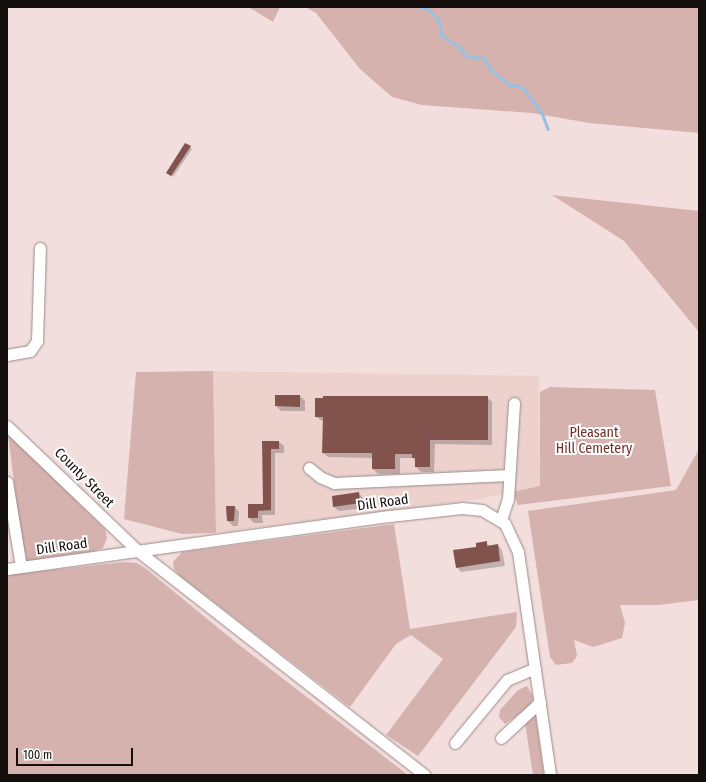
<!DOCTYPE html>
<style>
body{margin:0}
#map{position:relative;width:706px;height:782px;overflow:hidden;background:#f2dfdd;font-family:"Fira Sans Condensed",sans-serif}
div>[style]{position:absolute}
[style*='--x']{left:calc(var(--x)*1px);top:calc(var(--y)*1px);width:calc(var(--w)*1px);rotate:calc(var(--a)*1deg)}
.built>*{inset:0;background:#ecd1cd}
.green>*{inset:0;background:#d5b2ae}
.shadow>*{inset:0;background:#0003}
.stream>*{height:2.5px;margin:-1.25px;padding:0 1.25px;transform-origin:1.25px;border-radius:1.25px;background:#99c0e3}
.building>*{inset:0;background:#82524d}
.roads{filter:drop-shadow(0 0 1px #9b8987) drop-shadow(0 0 1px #9b8987)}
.minor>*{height:11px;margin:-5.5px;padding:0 5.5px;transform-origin:5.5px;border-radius:5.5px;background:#fff}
span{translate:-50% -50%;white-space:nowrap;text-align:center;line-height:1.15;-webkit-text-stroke:4px #fff;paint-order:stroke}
.park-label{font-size:14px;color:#712e2a}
.street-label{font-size:14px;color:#130d0c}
.frame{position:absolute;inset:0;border:8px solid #130d0c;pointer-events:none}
.scale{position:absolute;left:16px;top:748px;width:117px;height:18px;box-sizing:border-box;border:2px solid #130d0c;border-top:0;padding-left:5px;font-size:12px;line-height:14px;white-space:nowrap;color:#130d0c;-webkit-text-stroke:3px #fff;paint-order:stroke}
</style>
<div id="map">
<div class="built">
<i style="clip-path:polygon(213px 371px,539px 376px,540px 487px,479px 499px,216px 533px)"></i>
</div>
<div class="green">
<i style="clip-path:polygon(248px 7px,280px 7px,273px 22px)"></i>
<i style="clip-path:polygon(305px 7px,699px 7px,699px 133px,589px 123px,532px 113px,422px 105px,392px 97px,360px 69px,316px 13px)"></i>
<i style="clip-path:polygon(552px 195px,699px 211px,699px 332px,624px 241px)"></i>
<i style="clip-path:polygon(213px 371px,216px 533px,182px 534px,124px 519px,136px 372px)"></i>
<i style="clip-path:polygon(550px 387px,655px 390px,671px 486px,518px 505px,513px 492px,540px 486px,540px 392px)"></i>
<i style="clip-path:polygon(8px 434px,105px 529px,107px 538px,103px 548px,88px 553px,24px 561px)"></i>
<i style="clip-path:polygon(699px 449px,699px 600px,658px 605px,620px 605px,625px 623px,622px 638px,593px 647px,574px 640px,577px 656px,572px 663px,556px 665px,550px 657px,528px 511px,676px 490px)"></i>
<i style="clip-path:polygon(394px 524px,410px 629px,517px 612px,516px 627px,418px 756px,386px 735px,443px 659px,411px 635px,396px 644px,350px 707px,180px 576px,174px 569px,173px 562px,182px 552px)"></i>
<i style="clip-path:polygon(124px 562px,137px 563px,145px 568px,238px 644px,408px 775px,7px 775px,7px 575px)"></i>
<i style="clip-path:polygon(527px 686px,533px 696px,531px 706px,505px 724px,499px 717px,500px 710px,518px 690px)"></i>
<i style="clip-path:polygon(535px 711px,544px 775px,533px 775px,525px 723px)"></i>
</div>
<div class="shadow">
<i style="clip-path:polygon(190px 147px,192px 149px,173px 177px,169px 174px)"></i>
<i style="clip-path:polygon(300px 396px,305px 401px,305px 411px,281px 411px,276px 406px)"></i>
<i style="clip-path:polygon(487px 397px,492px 402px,492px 445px,435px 444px,434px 472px,421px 472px,416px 467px,414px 458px,400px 458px,400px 474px,378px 474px,373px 469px,373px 458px,328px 457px,323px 453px,324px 422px,316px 417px)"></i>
<i style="clip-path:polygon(263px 442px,279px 442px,284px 446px,284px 453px,275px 453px,275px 515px,262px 515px,263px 523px,254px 523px,249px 518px,264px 505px)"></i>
<i style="clip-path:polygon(359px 493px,363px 498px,365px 508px,339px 511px,334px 507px)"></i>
<i style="clip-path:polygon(235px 507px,239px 512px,238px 526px,233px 526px,228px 521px)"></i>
<i style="clip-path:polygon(486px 542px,490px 546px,498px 545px,502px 550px,505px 566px,461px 572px,457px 567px)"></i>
</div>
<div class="stream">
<i style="--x:419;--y:7;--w:8;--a:7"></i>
<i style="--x:427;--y:8;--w:17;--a:45"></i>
<i style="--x:439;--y:20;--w:16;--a:79"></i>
<i style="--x:442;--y:36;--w:22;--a:32"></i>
<i style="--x:461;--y:48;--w:9;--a:58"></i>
<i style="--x:466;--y:56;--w:18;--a:6"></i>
<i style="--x:484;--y:58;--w:14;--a:60"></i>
<i style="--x:491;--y:70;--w:24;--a:38"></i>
<i style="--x:510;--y:85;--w:10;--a:6"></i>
<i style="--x:520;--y:86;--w:6;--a:39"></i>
<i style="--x:525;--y:90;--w:29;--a:54"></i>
<i style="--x:542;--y:113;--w:17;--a:69"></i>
</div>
<div class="building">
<i style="clip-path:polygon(185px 143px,191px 146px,171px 176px,166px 173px)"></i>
<i style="clip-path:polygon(275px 395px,300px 395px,300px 407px,275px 406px)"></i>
<i style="clip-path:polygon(323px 396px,488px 396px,488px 440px,430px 440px,430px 467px,415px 467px,415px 458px,412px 458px,412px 454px,395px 454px,395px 469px,372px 469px,372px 453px,322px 453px,323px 417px,315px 417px,315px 398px,323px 398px)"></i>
<i style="clip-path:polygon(262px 441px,279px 441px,279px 449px,271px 449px,271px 510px,258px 511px,258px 518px,248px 518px,248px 504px,263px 504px)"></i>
<i style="clip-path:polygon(359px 492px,360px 503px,333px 507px,332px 496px)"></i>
<i style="clip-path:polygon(226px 506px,235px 506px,234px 521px,227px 521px)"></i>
<i style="clip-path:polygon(487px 541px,487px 546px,498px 544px,500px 561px,456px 568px,453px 550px,476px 547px,476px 543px)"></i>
</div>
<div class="roads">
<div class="minor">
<i style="--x:7;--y:355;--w:23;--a:-10"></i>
<i style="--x:30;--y:351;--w:12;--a:-55"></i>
<i style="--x:37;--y:341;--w:93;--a:-88.2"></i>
<i style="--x:7;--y:426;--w:181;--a:43.7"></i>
<i style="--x:138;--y:551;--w:364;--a:38"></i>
<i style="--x:309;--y:468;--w:14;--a:39"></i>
<i style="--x:320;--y:477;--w:15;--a:23"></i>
<i style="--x:334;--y:483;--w:175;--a:-2.6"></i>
<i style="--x:7;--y:482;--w:86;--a:80.6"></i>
<i style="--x:501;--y:520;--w:22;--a:-72"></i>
<i style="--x:508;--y:499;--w:96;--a:-86.4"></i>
<i style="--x:7;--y:569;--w:387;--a:-7.9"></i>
<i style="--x:390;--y:516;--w:72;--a:-6.3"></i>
<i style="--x:462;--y:508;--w:20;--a:6"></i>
<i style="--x:482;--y:510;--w:27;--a:31"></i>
<i style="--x:505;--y:524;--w:31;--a:65"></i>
<i style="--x:518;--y:552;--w:225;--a:81.8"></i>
<i style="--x:501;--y:738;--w:53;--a:-42.7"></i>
<i style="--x:455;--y:743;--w:82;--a:-50.5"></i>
<i style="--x:507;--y:680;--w:30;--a:-23"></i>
</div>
</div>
<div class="park-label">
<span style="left:594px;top:441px">Pleasant<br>Hill Cemetery</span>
</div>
<div class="street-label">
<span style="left:84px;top:478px;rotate:45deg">County Street</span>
<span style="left:383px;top:503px;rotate:-8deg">Dill Road</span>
<span style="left:62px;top:547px;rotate:-8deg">Dill Road</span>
</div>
<div class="frame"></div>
<div class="scale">100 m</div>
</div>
